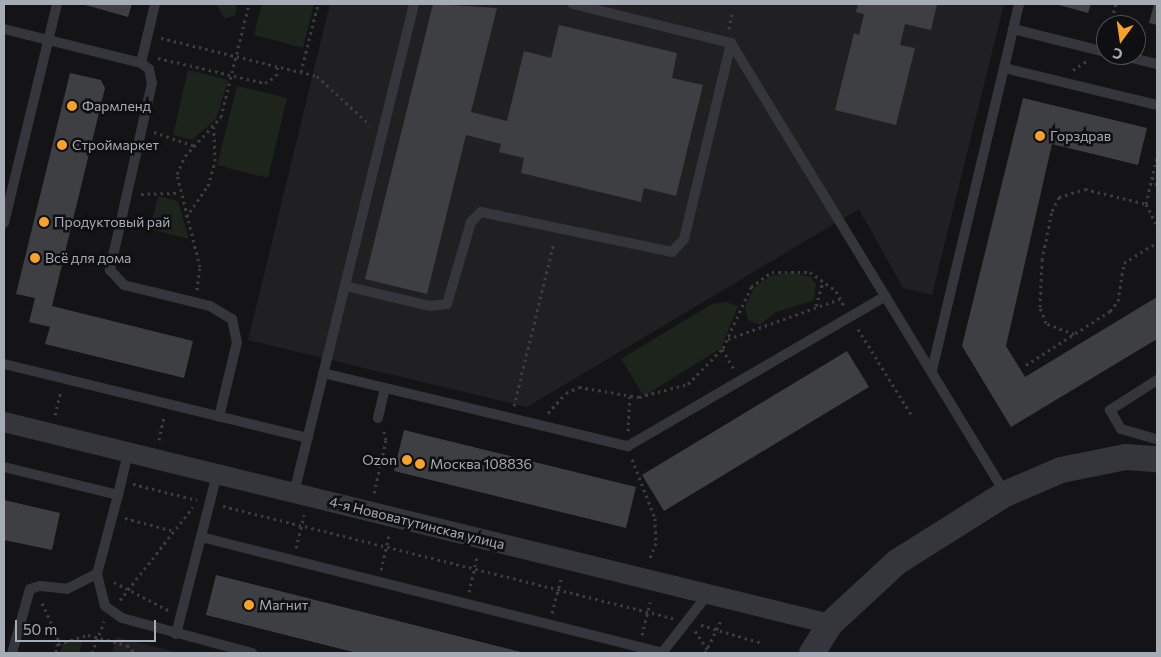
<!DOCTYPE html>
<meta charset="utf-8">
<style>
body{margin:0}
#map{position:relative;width:1161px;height:657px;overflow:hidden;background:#141416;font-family:Commissioner,sans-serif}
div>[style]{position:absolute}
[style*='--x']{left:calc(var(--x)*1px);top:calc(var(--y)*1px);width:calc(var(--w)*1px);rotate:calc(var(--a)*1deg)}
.built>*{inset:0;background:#202023}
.green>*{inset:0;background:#1c241c}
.building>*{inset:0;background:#3e3f43}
.path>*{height:3px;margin-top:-1.5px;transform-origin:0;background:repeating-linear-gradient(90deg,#3b3d42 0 2.5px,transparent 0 6.5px)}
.service>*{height:10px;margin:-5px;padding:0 5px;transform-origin:5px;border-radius:5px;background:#35363b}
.minor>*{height:20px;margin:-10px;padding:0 10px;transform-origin:10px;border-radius:10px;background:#35363b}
.tertiary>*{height:26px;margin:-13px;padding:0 13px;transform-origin:13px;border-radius:13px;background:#35363b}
.dots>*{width:14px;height:14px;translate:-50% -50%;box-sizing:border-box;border:2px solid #0f0f11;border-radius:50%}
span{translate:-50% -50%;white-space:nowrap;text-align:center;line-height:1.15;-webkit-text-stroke:5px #0f0f11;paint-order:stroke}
.poi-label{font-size:14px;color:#a5acb6}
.left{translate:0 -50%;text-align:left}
.right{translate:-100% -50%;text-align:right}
.street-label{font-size:14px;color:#a5acb6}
.frame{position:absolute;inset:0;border:5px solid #a5acb6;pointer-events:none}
.north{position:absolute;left:1096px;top:15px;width:50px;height:50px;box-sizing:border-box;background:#0f0f11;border:1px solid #4b4e53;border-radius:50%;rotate:194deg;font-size:14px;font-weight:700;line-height:20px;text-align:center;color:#a5acb6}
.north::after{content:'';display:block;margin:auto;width:18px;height:22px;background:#f8a229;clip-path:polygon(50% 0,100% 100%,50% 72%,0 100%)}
.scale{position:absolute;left:15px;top:620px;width:141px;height:22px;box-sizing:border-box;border:2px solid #a5acb6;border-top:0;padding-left:6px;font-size:15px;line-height:18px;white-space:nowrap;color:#a5acb6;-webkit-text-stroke:4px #0f0f11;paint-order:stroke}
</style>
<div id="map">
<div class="built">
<i style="clip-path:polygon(330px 4px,1004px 4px,932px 295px,903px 288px,859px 209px,527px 407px,248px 340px)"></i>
<i style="clip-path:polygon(116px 637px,180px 653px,112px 653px)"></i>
</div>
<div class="green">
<i style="clip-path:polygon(216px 4px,237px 4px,235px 15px,225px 19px)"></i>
<i style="clip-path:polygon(262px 4px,314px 4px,303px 48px,254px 35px)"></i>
<i style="clip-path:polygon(188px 70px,228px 80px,216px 119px,192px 140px,173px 135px)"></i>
<i style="clip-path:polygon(237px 86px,287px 98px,268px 178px,217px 165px)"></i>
<i style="clip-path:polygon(158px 196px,178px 201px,189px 239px,150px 229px)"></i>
<i style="clip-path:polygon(791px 272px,811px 277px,816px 284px,814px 300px,774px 313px,760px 325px,748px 320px,745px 307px,754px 288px,770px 276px)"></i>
<i style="clip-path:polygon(726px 302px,738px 306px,721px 348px,644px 396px,621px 359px,712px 304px)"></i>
<i style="clip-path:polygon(73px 639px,82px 641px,79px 653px,60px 653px,62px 644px)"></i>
</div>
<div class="building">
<i style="clip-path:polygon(82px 4px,132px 4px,128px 17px)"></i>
<i style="clip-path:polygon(433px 4px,497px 8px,471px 112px,507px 121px,524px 51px,551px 58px,559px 25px,677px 53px,672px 78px,703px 85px,676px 196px,644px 188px,641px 202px,521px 173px,524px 158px,499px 152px,501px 144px,466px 135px,427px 294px,365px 279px)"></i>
<i style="clip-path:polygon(858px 4px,937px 4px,931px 30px,905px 24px,900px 45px,915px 48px,896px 125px,835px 110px,854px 33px,859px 35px,864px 14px,856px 12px)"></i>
<i style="clip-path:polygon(1055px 4px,1091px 4px,1088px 13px)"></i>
<i style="clip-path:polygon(1154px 4px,1157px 4px,1157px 25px,1149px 23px)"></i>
<i style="clip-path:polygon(70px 73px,101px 80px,105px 88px,52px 306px,193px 341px,184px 378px,45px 344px,50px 327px,29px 322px,35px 298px,16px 294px)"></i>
<i style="clip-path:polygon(1023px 98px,1147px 128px,1138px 165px,1052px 144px,1006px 346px,1025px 377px,1157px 297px,1157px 339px,1011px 427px,962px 346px)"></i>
<i style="clip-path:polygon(847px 351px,869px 387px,664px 511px,642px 475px)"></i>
<i style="clip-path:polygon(404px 430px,636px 487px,626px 528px,394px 471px)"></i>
<i style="clip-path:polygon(4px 500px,60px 513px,52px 550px,4px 540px)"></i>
<i style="clip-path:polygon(216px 575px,525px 653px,357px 653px,206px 615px)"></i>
</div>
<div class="path">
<i style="--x:1110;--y:25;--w:22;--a:-74"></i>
<i style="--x:729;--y:29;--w:15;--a:-79"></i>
<i style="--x:161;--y:38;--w:161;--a:13.7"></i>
<i style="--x:317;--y:76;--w:72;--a:42.8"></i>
<i style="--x:158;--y:58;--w:110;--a:13.2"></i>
<i style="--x:265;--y:83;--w:13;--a:-32"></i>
<i style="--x:276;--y:76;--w:10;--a:-79"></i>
<i style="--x:1073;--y:70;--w:17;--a:-33"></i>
<i style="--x:301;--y:72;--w:70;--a:-76"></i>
<i style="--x:154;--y:132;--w:43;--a:18.9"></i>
<i style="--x:1157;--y:158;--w:20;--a:105"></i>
<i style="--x:1152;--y:177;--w:9;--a:58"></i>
<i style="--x:141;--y:194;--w:38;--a:-2"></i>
<i style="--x:1146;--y:204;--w:25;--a:63"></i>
<i style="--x:186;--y:217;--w:38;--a:-55"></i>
<i style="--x:208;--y:186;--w:26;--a:-74"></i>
<i style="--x:215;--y:161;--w:34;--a:-92"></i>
<i style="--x:197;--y:290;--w:23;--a:-83"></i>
<i style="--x:200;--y:267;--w:96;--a:-103.9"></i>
<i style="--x:177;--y:174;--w:20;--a:-66"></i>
<i style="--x:185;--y:156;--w:53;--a:-47.3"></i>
<i style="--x:221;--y:117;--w:116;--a:-76.1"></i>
<i style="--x:816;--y:306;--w:26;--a:-74"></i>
<i style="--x:858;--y:329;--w:100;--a:58.1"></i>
<i style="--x:1074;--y:334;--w:30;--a:-159"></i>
<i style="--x:1046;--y:323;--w:17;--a:-111"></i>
<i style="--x:1040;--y:307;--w:47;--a:-87.6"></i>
<i style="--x:1042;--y:260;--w:50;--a:-78.5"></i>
<i style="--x:1052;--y:211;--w:16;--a:-63"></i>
<i style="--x:1059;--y:197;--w:27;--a:-17"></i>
<i style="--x:1085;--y:189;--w:63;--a:13.8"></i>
<i style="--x:1146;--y:204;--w:28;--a:-77"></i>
<i style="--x:728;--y:339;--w:119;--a:-19.7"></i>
<i style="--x:722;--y:349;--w:23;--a:59"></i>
<i style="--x:1026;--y:365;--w:100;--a:-32.7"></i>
<i style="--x:1110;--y:311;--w:13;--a:-51"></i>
<i style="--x:1118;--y:301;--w:38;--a:-81"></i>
<i style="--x:1124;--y:263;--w:39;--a:-32"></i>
<i style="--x:514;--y:406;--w:169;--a:-76.3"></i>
<i style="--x:548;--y:413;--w:27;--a:-48"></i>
<i style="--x:566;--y:393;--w:14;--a:-25"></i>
<i style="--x:579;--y:387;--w:61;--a:9.5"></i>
<i style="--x:639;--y:397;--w:51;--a:-14.9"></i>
<i style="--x:688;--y:384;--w:50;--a:-45.8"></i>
<i style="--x:723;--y:348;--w:67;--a:-65.3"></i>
<i style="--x:751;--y:287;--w:26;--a:-36"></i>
<i style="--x:772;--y:272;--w:38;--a:0"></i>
<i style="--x:810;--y:272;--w:32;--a:36"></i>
<i style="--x:836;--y:291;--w:17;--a:62"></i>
<i style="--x:55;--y:415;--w:25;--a:-76"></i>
<i style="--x:628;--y:431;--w:35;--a:-87"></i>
<i style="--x:159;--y:440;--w:24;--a:-78"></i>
<i style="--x:632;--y:459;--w:63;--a:68.7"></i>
<i style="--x:655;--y:518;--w:25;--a:88"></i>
<i style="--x:656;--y:543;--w:18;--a:112"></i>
<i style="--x:133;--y:484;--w:66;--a:14"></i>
<i style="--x:374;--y:493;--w:54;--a:-77.2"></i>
<i style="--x:386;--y:440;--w:9;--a:-103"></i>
<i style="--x:223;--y:506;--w:464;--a:14"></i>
<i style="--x:125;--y:518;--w:51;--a:14.9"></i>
<i style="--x:296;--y:548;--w:34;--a:-76"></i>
<i style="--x:381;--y:570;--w:35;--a:-77"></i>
<i style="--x:114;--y:582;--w:61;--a:27.4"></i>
<i style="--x:469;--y:592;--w:35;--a:-77"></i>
<i style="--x:120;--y:600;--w:118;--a:-51.9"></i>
<i style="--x:42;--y:603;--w:38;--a:65"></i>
<i style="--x:58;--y:637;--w:16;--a:97"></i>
<i style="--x:552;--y:613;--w:35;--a:-75"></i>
<i style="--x:701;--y:625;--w:64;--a:16.4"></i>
<i style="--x:695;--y:631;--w:27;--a:56"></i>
<i style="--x:642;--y:635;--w:34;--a:-76"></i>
<i style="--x:58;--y:644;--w:31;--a:-17"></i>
<i style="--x:88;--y:635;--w:40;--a:14.4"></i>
<i style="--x:127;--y:645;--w:11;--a:45"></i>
<i style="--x:92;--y:653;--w:34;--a:-69"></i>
<i style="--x:705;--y:653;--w:37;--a:-64"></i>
</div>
<div class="service">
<i style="--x:573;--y:4;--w:163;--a:13.9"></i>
<i style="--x:731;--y:43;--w:527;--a:58.66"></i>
<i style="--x:1019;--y:4;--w:66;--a:103.2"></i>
<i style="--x:1004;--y:68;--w:157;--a:13.6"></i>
<i style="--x:4;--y:29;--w:141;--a:13.9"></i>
<i style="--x:141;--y:63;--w:10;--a:37"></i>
<i style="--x:149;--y:69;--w:14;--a:78"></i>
<i style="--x:152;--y:83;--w:192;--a:102.7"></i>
<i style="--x:110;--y:270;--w:21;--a:47"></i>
<i style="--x:124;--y:285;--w:89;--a:13.7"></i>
<i style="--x:210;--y:306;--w:26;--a:31"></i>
<i style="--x:232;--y:319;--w:24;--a:78"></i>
<i style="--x:237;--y:342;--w:77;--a:103.5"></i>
<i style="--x:1013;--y:29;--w:96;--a:13.9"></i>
<i style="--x:1120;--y:55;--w:38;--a:14"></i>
<i style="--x:141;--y:63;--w:61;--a:-76.7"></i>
<i style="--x:4;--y:223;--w:225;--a:-76.4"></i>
<i style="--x:345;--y:286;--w:87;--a:13.2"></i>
<i style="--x:430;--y:306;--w:17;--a:-7"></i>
<i style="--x:447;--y:304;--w:85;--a:-73.7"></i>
<i style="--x:471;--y:222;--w:14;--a:-45"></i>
<i style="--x:481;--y:212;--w:195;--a:11.8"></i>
<i style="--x:672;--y:252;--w:18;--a:-47"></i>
<i style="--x:684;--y:239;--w:202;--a:-76.5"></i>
<i style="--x:4;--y:364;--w:313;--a:13.7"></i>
<i style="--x:932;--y:370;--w:310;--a:-76.6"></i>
<i style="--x:323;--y:373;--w:314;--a:13.5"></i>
<i style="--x:628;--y:446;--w:298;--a:-30.2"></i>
<i style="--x:1157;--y:380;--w:56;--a:147.4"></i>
<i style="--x:1110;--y:410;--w:22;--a:60"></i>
<i style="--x:1121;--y:429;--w:37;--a:16"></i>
<i style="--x:378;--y:418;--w:31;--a:-77"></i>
<i style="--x:4;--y:467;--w:117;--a:13.8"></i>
<i style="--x:118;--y:495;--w:82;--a:104.9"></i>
<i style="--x:294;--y:493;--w:504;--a:-76.21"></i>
<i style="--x:118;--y:495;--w:43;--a:-76.6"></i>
<i style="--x:201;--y:537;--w:475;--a:14.1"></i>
<i style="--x:176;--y:634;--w:165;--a:-75.6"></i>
<i style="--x:12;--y:653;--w:66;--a:-74.3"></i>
<i style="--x:30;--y:589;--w:10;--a:-17"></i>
<i style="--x:40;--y:586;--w:27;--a:6"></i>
<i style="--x:67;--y:589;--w:34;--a:-27"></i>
<i style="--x:97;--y:574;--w:33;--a:76"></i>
<i style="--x:105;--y:606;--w:21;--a:35"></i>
<i style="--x:122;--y:618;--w:135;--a:15.1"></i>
<i style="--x:662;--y:653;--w:75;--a:-52.1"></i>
</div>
<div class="minor">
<i style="--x:4;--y:422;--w:850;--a:13.74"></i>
</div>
<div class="tertiary">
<i style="--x:812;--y:653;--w:34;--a:-58"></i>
<i style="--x:830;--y:624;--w:91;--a:-42.8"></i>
<i style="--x:897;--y:562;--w:128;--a:-32.2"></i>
<i style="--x:1005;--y:494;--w:61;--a:-23.2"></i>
<i style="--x:1061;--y:470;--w:66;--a:-11.3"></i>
<i style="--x:1126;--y:457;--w:31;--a:4"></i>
</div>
<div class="dots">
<i style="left:72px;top:106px;background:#f8a229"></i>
<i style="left:1040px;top:136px;background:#f8a229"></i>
<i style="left:62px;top:145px;background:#f8a229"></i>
<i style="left:44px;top:222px;background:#f8a229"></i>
<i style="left:35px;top:258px;background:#f8a229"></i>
<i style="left:407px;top:460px;background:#f8a229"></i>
<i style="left:420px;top:464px;background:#f8a229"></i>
<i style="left:249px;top:605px;background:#f8a229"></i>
</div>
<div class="poi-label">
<span class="left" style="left:82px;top:106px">Фармленд</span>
<span class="left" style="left:1050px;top:136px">Горздрав</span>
<span class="left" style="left:72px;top:145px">Строймаркет</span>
<span class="left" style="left:54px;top:222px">Продуктовый рай</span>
<span class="left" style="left:45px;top:258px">Всё для дома</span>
<span class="right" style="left:397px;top:460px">Ozon</span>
<span class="left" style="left:430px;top:464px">Москва 108836</span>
<span class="left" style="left:259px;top:605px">Магнит</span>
</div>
<div class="street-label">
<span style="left:417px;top:523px;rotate:14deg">4-я Нововатутинская улица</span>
</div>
<div class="frame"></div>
<div class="north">С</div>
<div class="scale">50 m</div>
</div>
